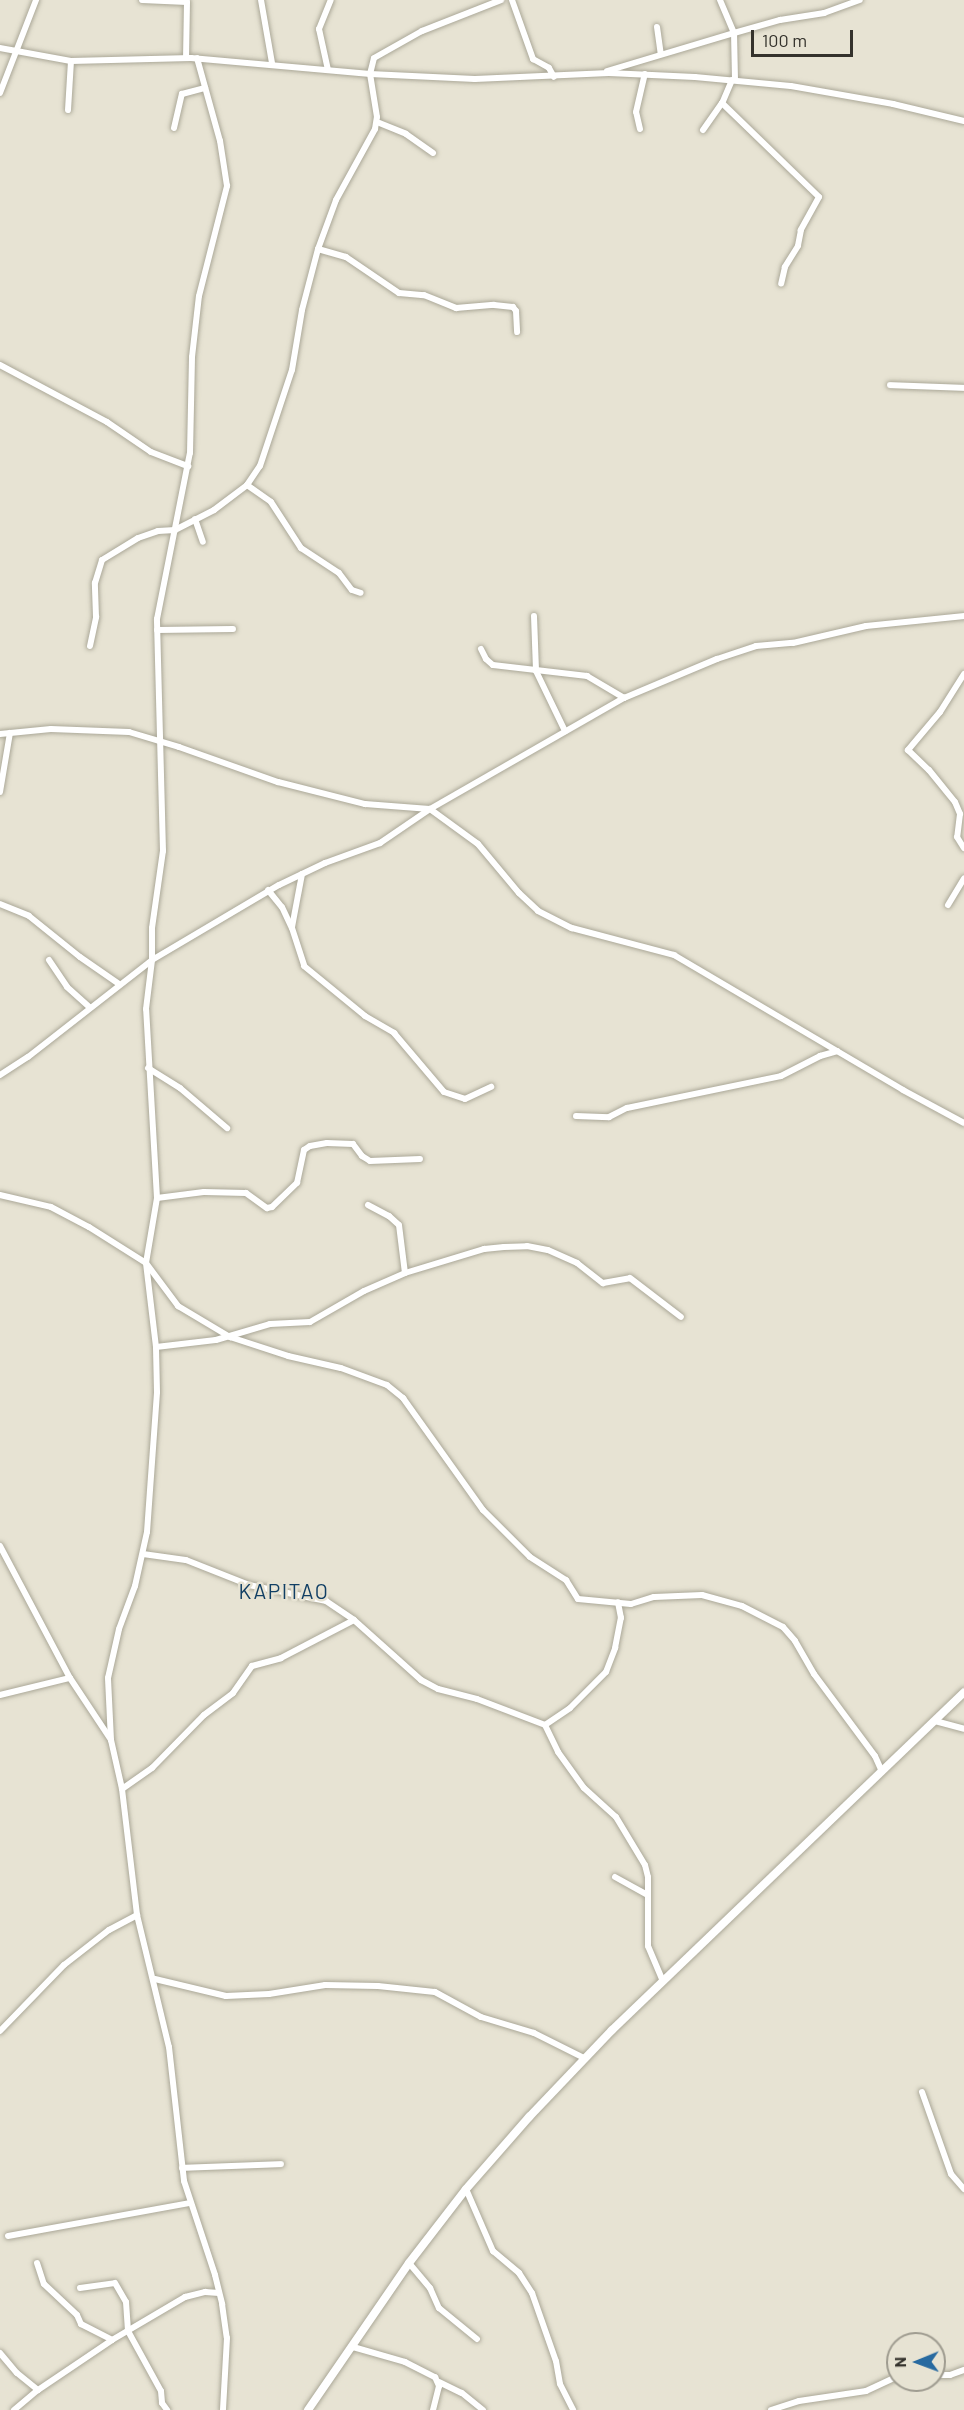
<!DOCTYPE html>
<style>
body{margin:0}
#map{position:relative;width:964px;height:2410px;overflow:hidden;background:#e7e3d3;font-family:Barlow,sans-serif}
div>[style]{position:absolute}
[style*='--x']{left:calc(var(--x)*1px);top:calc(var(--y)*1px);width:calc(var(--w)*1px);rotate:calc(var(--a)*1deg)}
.roads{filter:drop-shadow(0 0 2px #aba898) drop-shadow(0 0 2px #aba898)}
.street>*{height:6px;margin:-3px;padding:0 3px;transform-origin:3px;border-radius:3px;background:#fff}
.secondary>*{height:8px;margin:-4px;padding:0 4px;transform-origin:4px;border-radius:4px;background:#fff}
span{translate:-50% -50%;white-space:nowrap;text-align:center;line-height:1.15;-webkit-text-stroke:5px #e7e3d3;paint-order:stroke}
.quarter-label{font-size:21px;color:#113f64;letter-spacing:1.5px}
.north{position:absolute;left:886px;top:2332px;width:60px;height:60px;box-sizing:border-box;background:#e7e3d3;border:2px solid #9f9c90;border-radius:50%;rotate:269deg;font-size:16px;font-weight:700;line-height:24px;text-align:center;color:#34322c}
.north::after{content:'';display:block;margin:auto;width:21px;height:27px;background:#286aa0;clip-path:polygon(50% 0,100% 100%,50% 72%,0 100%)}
.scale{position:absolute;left:751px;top:30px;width:102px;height:27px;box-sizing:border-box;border:3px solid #34322c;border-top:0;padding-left:8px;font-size:18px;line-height:21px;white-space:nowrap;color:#34322c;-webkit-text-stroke:4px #e7e3d3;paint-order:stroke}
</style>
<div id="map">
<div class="roads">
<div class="street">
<i style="--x:142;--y:0;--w:45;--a:2.5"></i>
<i style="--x:187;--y:2;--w:56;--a:91"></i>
<i style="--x:261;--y:0;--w:64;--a:80.1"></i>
<i style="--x:512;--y:0;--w:63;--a:70.4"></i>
<i style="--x:533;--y:59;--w:18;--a:29"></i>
<i style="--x:549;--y:68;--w:10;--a:61"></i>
<i style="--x:657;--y:27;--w:27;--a:82"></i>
<i style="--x:0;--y:48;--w:72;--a:10.4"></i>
<i style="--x:71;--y:61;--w:120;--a:-1.4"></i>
<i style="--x:191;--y:58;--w:180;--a:5.1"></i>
<i style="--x:370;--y:74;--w:105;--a:2.7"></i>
<i style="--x:475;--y:79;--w:134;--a:-2.6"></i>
<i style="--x:609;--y:73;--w:86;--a:2.7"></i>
<i style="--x:695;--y:77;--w:96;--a:5.4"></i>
<i style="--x:791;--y:86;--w:104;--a:10"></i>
<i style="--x:893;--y:104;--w:73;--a:13.5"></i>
<i style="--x:328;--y:70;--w:42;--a:-102.4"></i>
<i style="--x:319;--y:29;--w:31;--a:-68"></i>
<i style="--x:607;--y:71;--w:133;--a:-16.7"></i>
<i style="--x:734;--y:33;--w:36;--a:-113"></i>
<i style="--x:732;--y:80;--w:25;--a:113"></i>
<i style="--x:722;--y:103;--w:135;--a:44.1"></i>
<i style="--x:819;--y:197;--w:38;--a:119"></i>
<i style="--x:801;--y:230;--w:16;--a:101"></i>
<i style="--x:798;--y:246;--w:25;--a:122"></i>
<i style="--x:785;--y:267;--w:17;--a:103"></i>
<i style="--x:735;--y:80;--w:47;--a:-91.2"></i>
<i style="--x:734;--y:33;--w:48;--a:-15.8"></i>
<i style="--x:780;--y:20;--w:45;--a:-9"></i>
<i style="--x:824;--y:13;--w:38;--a:-20"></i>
<i style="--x:0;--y:93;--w:100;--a:-68.8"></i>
<i style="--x:68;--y:110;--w:49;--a:-86.5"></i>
<i style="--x:377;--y:122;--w:31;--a:22"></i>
<i style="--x:406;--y:134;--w:33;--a:35"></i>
<i style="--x:174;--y:128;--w:35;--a:-77"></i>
<i style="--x:182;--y:94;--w:24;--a:-15"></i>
<i style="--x:640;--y:129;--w:17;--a:-103"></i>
<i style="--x:636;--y:112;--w:39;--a:-77"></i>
<i style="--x:703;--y:130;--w:33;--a:-55"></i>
<i style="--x:318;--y:249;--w:29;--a:16"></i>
<i style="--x:346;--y:257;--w:64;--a:34.2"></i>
<i style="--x:399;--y:293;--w:25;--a:5"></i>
<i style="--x:424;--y:295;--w:35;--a:22"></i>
<i style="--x:456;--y:308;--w:38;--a:-5"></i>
<i style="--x:494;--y:305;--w:19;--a:6"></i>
<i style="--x:513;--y:307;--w:5;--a:53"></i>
<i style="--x:516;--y:311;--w:21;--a:87"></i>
<i style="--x:0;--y:365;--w:121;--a:28"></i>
<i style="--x:107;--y:422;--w:53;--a:34.3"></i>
<i style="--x:151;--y:452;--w:40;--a:21"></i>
<i style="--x:890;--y:385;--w:74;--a:2.3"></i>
<i style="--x:247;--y:485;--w:29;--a:35"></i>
<i style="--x:271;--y:502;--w:55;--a:56.9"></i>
<i style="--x:301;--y:548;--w:45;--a:33.3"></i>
<i style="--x:339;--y:573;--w:21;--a:53"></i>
<i style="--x:352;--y:590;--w:9;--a:18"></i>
<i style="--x:195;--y:519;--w:24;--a:71"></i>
<i style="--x:534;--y:616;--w:55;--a:87.9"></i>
<i style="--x:536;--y:671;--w:67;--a:64.2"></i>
<i style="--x:157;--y:630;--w:76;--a:-0.8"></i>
<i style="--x:90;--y:646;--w:30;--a:-78"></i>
<i style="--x:96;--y:617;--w:34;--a:-92"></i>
<i style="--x:95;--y:583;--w:24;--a:-73"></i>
<i style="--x:102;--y:560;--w:42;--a:-31.4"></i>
<i style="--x:138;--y:538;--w:21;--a:-19"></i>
<i style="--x:158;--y:531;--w:17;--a:-3"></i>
<i style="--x:175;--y:530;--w:44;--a:-27.1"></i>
<i style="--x:214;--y:510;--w:41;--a:-37.1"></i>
<i style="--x:247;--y:485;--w:23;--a:-56"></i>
<i style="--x:260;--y:466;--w:101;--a:-71.6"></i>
<i style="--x:292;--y:370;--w:61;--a:-80.5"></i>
<i style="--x:302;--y:310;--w:63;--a:-75.3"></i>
<i style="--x:318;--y:249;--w:52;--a:-69.8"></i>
<i style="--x:336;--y:200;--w:81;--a:-61.2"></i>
<i style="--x:375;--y:129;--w:12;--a:-81"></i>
<i style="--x:377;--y:117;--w:44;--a:-99.2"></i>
<i style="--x:370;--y:74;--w:16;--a:-76"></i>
<i style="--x:374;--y:58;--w:55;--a:-29.4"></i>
<i style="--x:422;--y:31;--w:85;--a:-21.4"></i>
<i style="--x:481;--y:649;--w:11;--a:63"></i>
<i style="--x:486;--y:659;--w:9;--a:41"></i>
<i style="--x:493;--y:665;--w:95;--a:6.7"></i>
<i style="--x:587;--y:676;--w:43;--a:30.7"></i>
<i style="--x:964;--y:674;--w:45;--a:122.3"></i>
<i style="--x:940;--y:712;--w:50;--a:130.1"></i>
<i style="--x:908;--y:750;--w:29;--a:44"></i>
<i style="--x:929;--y:770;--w:41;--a:50.9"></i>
<i style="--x:955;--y:802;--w:13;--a:67"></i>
<i style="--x:960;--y:814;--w:23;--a:97"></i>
<i style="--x:957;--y:837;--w:13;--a:58"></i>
<i style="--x:0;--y:734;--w:51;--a:-5.6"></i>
<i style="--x:51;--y:729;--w:78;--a:2.2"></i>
<i style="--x:129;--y:732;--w:52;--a:16.7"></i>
<i style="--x:179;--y:747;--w:105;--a:19.5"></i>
<i style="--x:278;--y:782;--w:90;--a:14.2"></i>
<i style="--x:365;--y:804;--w:65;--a:4.4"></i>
<i style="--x:430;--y:809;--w:59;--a:36.1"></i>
<i style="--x:478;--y:844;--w:64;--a:50.1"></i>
<i style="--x:519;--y:893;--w:26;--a:43"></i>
<i style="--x:538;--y:911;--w:38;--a:27"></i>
<i style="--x:572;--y:928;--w:106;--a:14.8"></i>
<i style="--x:674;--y:955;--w:266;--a:30.5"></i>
<i style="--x:903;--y:1090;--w:69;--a:28.4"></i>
<i style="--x:0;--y:792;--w:60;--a:-80.4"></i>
<i style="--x:268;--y:890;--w:22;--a:51"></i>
<i style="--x:282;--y:907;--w:23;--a:65"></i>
<i style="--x:292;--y:928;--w:40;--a:72"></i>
<i style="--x:304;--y:966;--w:79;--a:39.3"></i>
<i style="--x:365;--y:1016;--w:34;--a:30"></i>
<i style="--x:394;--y:1033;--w:77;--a:49.7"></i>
<i style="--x:444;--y:1092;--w:22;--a:18"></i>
<i style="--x:465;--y:1099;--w:29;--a:-25"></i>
<i style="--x:0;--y:904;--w:31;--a:22"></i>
<i style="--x:29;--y:916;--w:65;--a:38.8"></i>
<i style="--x:80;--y:957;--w:47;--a:34.7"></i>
<i style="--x:948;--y:905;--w:31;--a:-59"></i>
<i style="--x:292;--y:927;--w:54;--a:-79.3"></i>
<i style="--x:49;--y:960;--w:32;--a:56"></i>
<i style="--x:67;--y:987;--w:30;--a:42"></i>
<i style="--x:148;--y:1068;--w:38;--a:32"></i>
<i style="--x:180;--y:1088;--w:62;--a:40.4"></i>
<i style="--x:0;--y:1075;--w:33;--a:-33"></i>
<i style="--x:28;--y:1057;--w:157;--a:-38"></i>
<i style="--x:152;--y:960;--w:147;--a:-30.6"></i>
<i style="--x:279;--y:885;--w:51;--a:-25.6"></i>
<i style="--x:325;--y:863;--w:59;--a:-20"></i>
<i style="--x:380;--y:843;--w:60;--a:-34.2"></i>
<i style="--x:430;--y:809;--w:224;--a:-29.8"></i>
<i style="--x:624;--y:698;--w:101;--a:-22.8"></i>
<i style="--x:717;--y:659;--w:41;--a:-18.4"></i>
<i style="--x:756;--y:646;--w:37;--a:-5"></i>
<i style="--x:793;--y:643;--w:75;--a:-13.1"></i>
<i style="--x:866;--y:626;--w:99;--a:-5.8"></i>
<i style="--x:576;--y:1116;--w:33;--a:2"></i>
<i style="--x:609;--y:1117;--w:20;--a:-27"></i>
<i style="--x:627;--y:1108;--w:157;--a:-11.7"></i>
<i style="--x:781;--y:1076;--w:44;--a:-27.1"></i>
<i style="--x:820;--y:1056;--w:18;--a:-16"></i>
<i style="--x:0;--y:1195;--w:52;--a:13.2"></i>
<i style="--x:51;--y:1207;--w:43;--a:27.8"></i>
<i style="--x:89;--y:1227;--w:67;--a:32.3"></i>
<i style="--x:146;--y:1263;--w:54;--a:53.3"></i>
<i style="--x:178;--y:1306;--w:61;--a:30.8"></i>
<i style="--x:230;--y:1337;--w:61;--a:18.1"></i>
<i style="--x:288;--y:1356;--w:54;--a:12.8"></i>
<i style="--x:341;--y:1368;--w:49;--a:20.3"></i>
<i style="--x:387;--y:1385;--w:21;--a:39"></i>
<i style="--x:403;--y:1398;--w:138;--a:54.5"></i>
<i style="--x:483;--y:1510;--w:66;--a:45"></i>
<i style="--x:530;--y:1557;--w:43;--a:32.6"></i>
<i style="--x:566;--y:1580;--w:22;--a:58"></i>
<i style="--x:578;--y:1599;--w:53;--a:5.4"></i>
<i style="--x:631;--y:1604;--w:24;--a:-17"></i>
<i style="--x:654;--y:1597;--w:48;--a:-2.4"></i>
<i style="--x:702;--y:1595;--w:41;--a:15.4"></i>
<i style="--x:742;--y:1606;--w:46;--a:27.1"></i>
<i style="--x:783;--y:1627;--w:18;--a:49"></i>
<i style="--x:795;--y:1641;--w:38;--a:60"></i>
<i style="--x:814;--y:1674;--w:102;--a:53.4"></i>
<i style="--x:875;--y:1756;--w:17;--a:66"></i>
<i style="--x:157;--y:1198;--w:47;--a:-7.3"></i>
<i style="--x:204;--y:1192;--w:42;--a:1.4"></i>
<i style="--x:246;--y:1193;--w:26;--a:36"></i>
<i style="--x:267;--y:1208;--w:5;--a:-11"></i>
<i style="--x:272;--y:1207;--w:35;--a:-44"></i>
<i style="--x:297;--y:1183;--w:34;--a:-78"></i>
<i style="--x:304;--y:1150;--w:7;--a:-34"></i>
<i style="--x:310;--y:1146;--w:17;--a:-10"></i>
<i style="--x:327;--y:1143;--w:26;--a:2"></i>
<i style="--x:353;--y:1144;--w:15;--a:53"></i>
<i style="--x:362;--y:1156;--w:9;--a:32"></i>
<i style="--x:370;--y:1161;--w:50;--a:-2.3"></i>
<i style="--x:368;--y:1205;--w:24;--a:28"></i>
<i style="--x:389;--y:1216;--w:13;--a:42"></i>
<i style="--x:399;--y:1225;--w:48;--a:82.9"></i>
<i style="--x:156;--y:1347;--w:60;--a:-6.7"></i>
<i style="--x:216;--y:1340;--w:56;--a:-16.5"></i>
<i style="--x:270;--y:1324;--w:40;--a:-2.9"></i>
<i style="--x:310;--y:1322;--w:62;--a:-29.9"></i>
<i style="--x:364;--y:1291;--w:45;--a:-23.7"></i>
<i style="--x:405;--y:1273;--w:83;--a:-16.9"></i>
<i style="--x:484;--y:1249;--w:20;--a:-6"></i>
<i style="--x:504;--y:1247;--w:23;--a:-2"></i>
<i style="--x:527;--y:1246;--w:21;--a:11"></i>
<i style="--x:548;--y:1250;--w:32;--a:24"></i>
<i style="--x:577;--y:1263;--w:33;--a:38"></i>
<i style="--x:603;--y:1283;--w:27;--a:-10"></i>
<i style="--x:630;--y:1278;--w:64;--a:37.4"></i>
<i style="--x:0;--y:1546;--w:149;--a:62.1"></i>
<i style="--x:70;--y:1678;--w:74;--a:56.5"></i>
<i style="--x:111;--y:1740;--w:50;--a:77.3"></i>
<i style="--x:122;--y:1789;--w:127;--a:83.2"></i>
<i style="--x:137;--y:1915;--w:136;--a:76.4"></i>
<i style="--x:169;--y:2047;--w:135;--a:83.6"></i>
<i style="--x:184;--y:2181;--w:99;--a:71.7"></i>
<i style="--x:215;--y:2275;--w:30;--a:76"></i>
<i style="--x:222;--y:2304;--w:34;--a:82"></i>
<i style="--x:227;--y:2338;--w:72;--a:93.2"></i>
<i style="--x:143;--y:1554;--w:43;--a:7.9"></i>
<i style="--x:186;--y:1560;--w:68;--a:21.6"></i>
<i style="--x:249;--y:1585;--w:79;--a:11.7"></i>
<i style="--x:326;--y:1601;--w:34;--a:34"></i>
<i style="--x:354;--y:1620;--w:90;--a:41.8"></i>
<i style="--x:421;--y:1680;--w:19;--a:28"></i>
<i style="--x:438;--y:1689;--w:40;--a:14.4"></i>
<i style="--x:477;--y:1699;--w:73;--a:20.9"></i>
<i style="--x:545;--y:1725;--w:30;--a:64"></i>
<i style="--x:558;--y:1752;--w:44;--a:54.2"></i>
<i style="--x:584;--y:1788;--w:43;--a:42.2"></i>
<i style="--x:616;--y:1817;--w:56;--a:58.9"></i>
<i style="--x:645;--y:1865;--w:12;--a:76"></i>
<i style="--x:648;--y:1877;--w:69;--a:90"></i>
<i style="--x:648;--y:1946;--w:38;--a:67"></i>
<i style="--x:0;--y:1695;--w:72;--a:-13.7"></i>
<i style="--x:935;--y:1721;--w:30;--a:15"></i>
<i style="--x:545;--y:1725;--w:30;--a:-34"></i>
<i style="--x:570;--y:1708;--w:51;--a:-45"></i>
<i style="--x:606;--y:1672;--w:26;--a:-69"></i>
<i style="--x:615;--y:1648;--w:31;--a:-79"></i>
<i style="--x:621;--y:1618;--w:16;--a:-101"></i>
<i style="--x:111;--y:1740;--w:62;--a:-92.8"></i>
<i style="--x:108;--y:1678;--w:50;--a:-77.3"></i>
<i style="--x:119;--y:1629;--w:46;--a:-69.6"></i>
<i style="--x:135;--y:1586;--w:55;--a:-77.5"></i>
<i style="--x:147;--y:1532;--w:140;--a:-85.9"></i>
<i style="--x:157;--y:1392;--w:45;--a:-91.3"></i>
<i style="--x:156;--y:1347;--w:85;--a:-96.8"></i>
<i style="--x:146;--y:1263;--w:66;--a:-80.4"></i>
<i style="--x:157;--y:1198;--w:189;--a:-93.3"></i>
<i style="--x:146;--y:1009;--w:49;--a:-83"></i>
<i style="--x:152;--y:960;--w:32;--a:-90"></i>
<i style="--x:152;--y:928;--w:78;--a:-81.9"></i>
<i style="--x:163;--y:851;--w:232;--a:-91.5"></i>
<i style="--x:157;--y:619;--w:169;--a:-78.8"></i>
<i style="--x:190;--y:453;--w:96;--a:-88.8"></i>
<i style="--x:192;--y:357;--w:61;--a:-83.5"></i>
<i style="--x:199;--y:296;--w:114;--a:-75.7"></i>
<i style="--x:227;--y:186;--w:46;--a:-98.8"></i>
<i style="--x:220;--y:141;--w:86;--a:-105.5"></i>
<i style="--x:122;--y:1789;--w:37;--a:-35"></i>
<i style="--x:152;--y:1768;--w:74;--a:-45.5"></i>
<i style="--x:204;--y:1715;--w:36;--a:-37"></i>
<i style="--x:233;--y:1693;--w:33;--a:-55"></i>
<i style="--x:252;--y:1666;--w:30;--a:-15"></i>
<i style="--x:281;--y:1658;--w:82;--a:-27.5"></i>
<i style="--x:615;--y:1877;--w:37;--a:29"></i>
<i style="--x:155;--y:1979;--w:73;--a:13.5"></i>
<i style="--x:226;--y:1996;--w:43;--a:-2.7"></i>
<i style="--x:269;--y:1994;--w:57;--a:-9.1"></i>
<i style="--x:325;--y:1985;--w:53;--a:1.1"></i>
<i style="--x:378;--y:1986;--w:57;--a:6"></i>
<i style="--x:435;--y:1992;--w:52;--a:28.5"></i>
<i style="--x:481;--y:2017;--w:55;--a:16.8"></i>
<i style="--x:534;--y:2033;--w:56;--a:26.6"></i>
<i style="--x:0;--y:2031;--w:92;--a:-45.9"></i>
<i style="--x:64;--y:1965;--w:57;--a:-37.9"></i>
<i style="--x:109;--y:1930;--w:32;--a:-28"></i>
<i style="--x:922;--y:2092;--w:87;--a:70.5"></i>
<i style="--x:951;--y:2174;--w:20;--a:49"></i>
<i style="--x:182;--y:2168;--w:99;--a:-2.3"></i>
<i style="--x:466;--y:2189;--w:68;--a:66.5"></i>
<i style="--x:493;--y:2251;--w:34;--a:40"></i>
<i style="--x:519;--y:2273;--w:24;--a:57"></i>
<i style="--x:532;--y:2293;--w:72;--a:70.6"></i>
<i style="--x:556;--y:2361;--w:23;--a:80"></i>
<i style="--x:560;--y:2384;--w:29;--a:63"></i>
<i style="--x:8;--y:2236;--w:184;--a:-10.3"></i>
<i style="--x:37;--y:2263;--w:22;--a:72"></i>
<i style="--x:44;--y:2284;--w:45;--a:43.2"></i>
<i style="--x:77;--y:2315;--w:10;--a:66"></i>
<i style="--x:81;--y:2324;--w:35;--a:27"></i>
<i style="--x:409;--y:2263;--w:33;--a:50"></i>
<i style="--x:430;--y:2288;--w:22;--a:66"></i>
<i style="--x:439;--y:2308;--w:49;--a:39.2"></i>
<i style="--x:80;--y:2288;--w:35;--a:-8"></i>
<i style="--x:115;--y:2283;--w:22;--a:60"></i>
<i style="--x:126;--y:2302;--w:29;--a:86"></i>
<i style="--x:128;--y:2331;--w:68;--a:61.2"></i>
<i style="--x:161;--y:2391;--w:12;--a:85"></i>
<i style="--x:162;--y:2403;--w:9;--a:54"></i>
<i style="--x:353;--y:2347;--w:54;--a:16.1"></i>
<i style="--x:405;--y:2362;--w:34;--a:27"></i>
<i style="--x:435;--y:2377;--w:10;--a:66"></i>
<i style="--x:439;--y:2386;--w:25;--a:104"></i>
<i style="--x:0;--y:2353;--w:26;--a:50"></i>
<i style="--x:17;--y:2373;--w:27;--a:39"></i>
<i style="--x:934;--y:2375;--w:16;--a:0"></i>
<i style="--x:950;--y:2375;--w:15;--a:-20"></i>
<i style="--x:439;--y:2382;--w:25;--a:26"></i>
<i style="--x:462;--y:2393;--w:27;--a:39"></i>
<i style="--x:14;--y:2410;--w:31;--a:-40"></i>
<i style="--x:38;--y:2390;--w:89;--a:-34"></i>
<i style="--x:112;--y:2340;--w:85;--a:-30.5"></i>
<i style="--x:185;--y:2297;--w:21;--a:-14"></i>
<i style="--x:205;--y:2292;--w:14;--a:4"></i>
<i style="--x:771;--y:2410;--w:29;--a:-18"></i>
<i style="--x:799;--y:2401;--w:68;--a:-8.5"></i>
<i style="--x:866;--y:2391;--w:35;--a:-25"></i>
</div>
<div class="secondary">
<i style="--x:308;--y:2410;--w:178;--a:-55.5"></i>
<i style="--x:409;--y:2263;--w:93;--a:-52.4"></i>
<i style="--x:466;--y:2189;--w:96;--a:-48.8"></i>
<i style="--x:529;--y:2117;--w:120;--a:-46.3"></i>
<i style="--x:612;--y:2030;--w:488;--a:-43.8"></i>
</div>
</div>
<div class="quarter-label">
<span style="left:284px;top:1591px">KAPITAO</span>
</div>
<div class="north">N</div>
<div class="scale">100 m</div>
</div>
